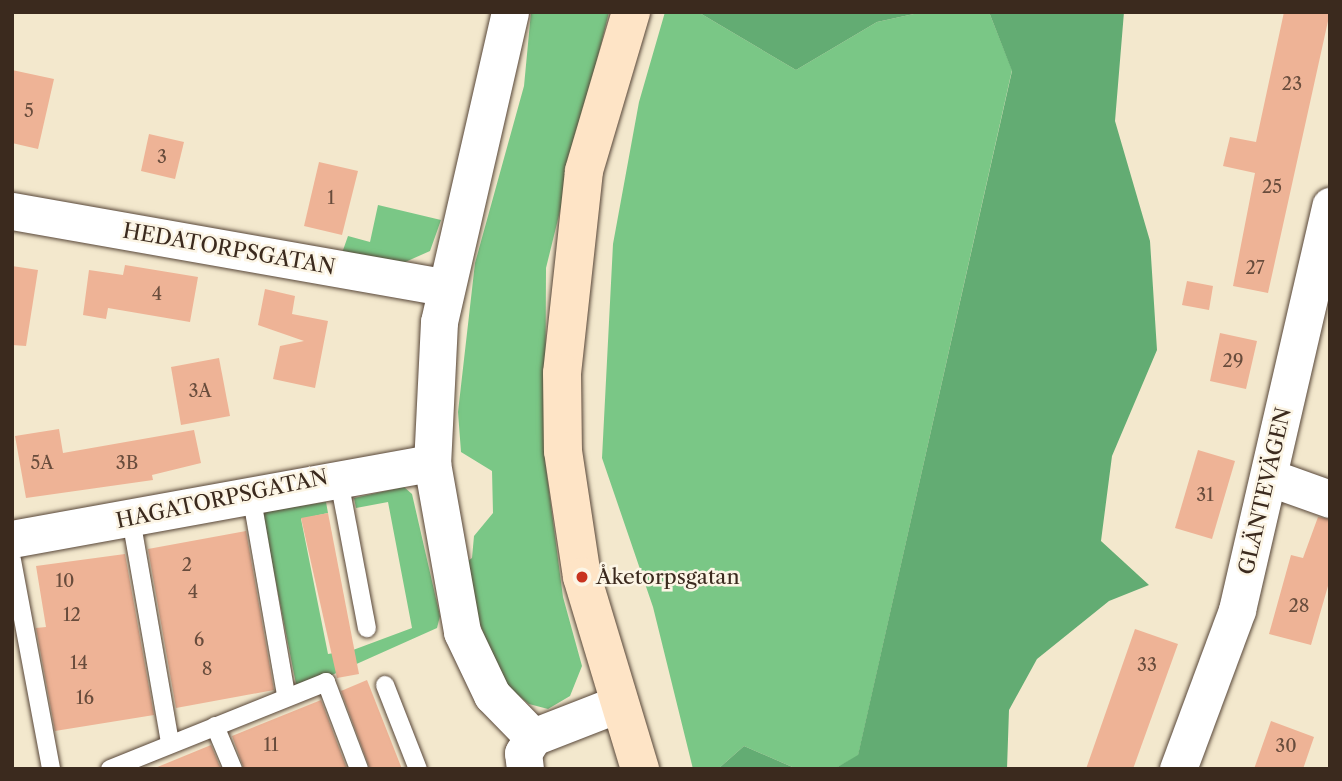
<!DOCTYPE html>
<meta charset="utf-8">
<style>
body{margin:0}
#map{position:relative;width:1342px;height:781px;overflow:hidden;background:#f3e8cd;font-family:"Libre Caslon Text",serif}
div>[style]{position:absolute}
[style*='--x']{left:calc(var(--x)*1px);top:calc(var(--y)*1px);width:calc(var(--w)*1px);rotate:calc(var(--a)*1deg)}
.green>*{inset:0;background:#7ac786}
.forest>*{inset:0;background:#63ac73}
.building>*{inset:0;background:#eeb396}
.roads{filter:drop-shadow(0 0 2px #574638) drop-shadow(0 0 2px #574638)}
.lane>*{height:18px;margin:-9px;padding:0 9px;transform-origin:9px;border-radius:9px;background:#fff}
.street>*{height:37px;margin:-18.5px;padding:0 18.5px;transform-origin:18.5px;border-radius:18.5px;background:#fff}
.secondary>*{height:38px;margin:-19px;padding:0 19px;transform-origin:19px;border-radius:19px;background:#fee4c6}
.dots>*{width:19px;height:19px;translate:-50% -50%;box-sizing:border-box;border:4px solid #fcf5e5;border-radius:50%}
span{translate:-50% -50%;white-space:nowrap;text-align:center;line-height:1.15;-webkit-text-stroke:5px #fcf5e5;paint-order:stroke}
.number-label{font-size:18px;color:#684c3c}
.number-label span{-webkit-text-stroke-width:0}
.street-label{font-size:21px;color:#3b2a1e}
.poi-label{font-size:21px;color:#3b2a1e}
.left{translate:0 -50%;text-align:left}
.frame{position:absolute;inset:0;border:14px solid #3b2a1e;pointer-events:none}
</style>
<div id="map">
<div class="green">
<i style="clip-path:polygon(531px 12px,609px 12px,546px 268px,545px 460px,563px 597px,582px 666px,570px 696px,548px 709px,529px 704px,503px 683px,474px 609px,465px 563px,472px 558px,474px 536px,493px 513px,492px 471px,461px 452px,458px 412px,475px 263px,524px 86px)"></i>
<i style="clip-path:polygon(665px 12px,698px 12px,796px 70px,877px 22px,923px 12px,989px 12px,1012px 70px,858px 756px,834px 769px,797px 769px,744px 746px,718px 769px,693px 769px,653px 607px,602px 458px,613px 244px,639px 102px)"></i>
<i style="clip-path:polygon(378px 205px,441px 220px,430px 251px,403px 263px,342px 253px,348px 236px,370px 242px)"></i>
<i style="clip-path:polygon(404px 487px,412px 494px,440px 616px,437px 628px,314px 683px,296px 684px,262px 512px,326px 502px,328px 513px,301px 519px,328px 654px,353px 650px,412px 628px,388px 502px,356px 508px,354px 498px)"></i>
</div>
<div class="forest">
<i style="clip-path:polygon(698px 12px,923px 12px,877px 22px,796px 70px)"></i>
<i style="clip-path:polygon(989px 12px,1124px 12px,1115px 121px,1150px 241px,1157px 350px,1112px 456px,1101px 541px,1149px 585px,1109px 601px,1037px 659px,1009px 710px,1007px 769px,834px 769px,858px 755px,1012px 71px)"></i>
<i style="clip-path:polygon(744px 746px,797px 769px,718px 769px)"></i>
</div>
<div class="building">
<i style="clip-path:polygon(1284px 12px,1330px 12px,1268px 293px,1233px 286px,1255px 173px,1223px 166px,1230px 137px,1256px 142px)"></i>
<i style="clip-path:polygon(12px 70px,54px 79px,38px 149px,12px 143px)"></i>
<i style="clip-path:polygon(149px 134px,184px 142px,175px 179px,141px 171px)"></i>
<i style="clip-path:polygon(319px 162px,358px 171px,342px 235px,304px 226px)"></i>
<i style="clip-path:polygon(125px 265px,198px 277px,190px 322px,108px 308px,106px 319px,83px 315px,89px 270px,123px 275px)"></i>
<i style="clip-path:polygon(12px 266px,38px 270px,26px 346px,12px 345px)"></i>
<i style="clip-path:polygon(1187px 281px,1213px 286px,1209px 310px,1182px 305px)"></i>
<i style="clip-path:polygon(265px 289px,295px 296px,292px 314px,328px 321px,315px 388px,273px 379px,280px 346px,304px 341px,258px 325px)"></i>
<i style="clip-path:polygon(1220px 333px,1257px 341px,1246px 389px,1210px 381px)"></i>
<i style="clip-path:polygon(219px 358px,230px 416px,181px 425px,171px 367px)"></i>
<i style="clip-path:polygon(59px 429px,63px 453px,194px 430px,201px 463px,152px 475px,153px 480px,26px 498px,15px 436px)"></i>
<i style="clip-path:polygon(1198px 450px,1235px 461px,1212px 539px,1175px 528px)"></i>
<i style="clip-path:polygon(328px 513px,359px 674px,337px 678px,301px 518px)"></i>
<i style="clip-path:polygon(1318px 517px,1330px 519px,1330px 579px,1311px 645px,1269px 634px,1291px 555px,1303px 558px)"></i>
<i style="clip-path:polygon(246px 531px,274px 690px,176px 708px,148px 549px)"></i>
<i style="clip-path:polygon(125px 554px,154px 715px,55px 731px,36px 628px,46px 627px,36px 566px)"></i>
<i style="clip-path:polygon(1135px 629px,1178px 644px,1133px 769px,1086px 769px)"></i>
<i style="clip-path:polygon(367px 680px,402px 769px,370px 769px,341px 691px)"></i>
<i style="clip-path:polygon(321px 700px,347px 769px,244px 769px,232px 736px)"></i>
<i style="clip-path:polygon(1271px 721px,1314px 737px,1303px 769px,1254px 769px)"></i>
<i style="clip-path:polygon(211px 745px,221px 769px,155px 769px,155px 768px)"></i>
</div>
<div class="roads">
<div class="lane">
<i style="--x:338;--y:475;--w:156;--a:79.3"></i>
<i style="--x:251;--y:494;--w:204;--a:80.1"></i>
<i style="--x:131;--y:519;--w:227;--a:80.1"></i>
<i style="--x:12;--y:560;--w:213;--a:79.4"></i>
<i style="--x:385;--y:685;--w:90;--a:68.6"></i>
<i style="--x:215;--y:726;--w:47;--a:67.3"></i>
<i style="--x:110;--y:769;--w:233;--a:-21.9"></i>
<i style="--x:326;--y:682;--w:93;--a:69.2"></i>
</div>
<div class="street">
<i style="--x:510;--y:12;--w:318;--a:102.9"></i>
<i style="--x:439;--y:322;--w:141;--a:92.8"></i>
<i style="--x:432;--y:463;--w:172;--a:79.9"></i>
<i style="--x:462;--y:632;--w:70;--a:64.5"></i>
<i style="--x:492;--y:695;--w:59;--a:45.7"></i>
<i style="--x:12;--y:211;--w:440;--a:10"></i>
<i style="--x:1271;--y:478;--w:63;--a:19.6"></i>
<i style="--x:12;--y:539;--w:427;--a:-10.3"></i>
<i style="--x:525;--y:769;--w:16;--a:-97"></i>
<i style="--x:523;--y:753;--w:19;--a:-58"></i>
<i style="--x:533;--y:737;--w:93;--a:-21.3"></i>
<i style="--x:1178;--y:769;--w:170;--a:-69.6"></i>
<i style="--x:1237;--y:610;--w:415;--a:-77"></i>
</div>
<div class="secondary">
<i style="--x:631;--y:12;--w:166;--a:106.5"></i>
<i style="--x:584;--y:171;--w:203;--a:96.2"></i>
<i style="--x:562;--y:373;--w:78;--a:89.3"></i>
<i style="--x:563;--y:451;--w:127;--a:81.4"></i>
<i style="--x:582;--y:577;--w:201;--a:73.2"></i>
</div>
</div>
<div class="dots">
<i style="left:582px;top:577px;background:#c8321e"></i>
</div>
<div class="number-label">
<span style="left:1292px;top:84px">23</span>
<span style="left:29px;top:111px">5</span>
<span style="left:162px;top:157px">3</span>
<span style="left:1272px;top:187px">25</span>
<span style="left:331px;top:198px">1</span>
<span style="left:1255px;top:268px">27</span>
<span style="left:157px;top:294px">4</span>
<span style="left:1233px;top:361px">29</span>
<span style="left:200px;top:391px">3A</span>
<span style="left:42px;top:463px">5A</span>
<span style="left:127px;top:463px">3B</span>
<span style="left:1205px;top:495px">31</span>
<span style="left:187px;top:565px">2</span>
<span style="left:65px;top:581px">10</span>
<span style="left:193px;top:592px">4</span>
<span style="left:1299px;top:606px">28</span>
<span style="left:72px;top:615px">12</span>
<span style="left:199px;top:640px">6</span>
<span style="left:79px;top:663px">14</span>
<span style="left:1147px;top:665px">33</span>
<span style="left:207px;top:669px">8</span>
<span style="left:85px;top:698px">16</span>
<span style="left:271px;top:745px">11</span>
<span style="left:1286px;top:746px">30</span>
</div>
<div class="street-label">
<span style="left:229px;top:249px;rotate:10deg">HEDATORPSGATAN</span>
<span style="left:1265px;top:491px;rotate:-77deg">GLÄNTEVÄGEN</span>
<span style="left:222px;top:499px;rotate:-12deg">HAGATORPSGATAN</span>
</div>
<div class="poi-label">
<span class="left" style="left:596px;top:577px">Åketorpsgatan</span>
</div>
<div class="frame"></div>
</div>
